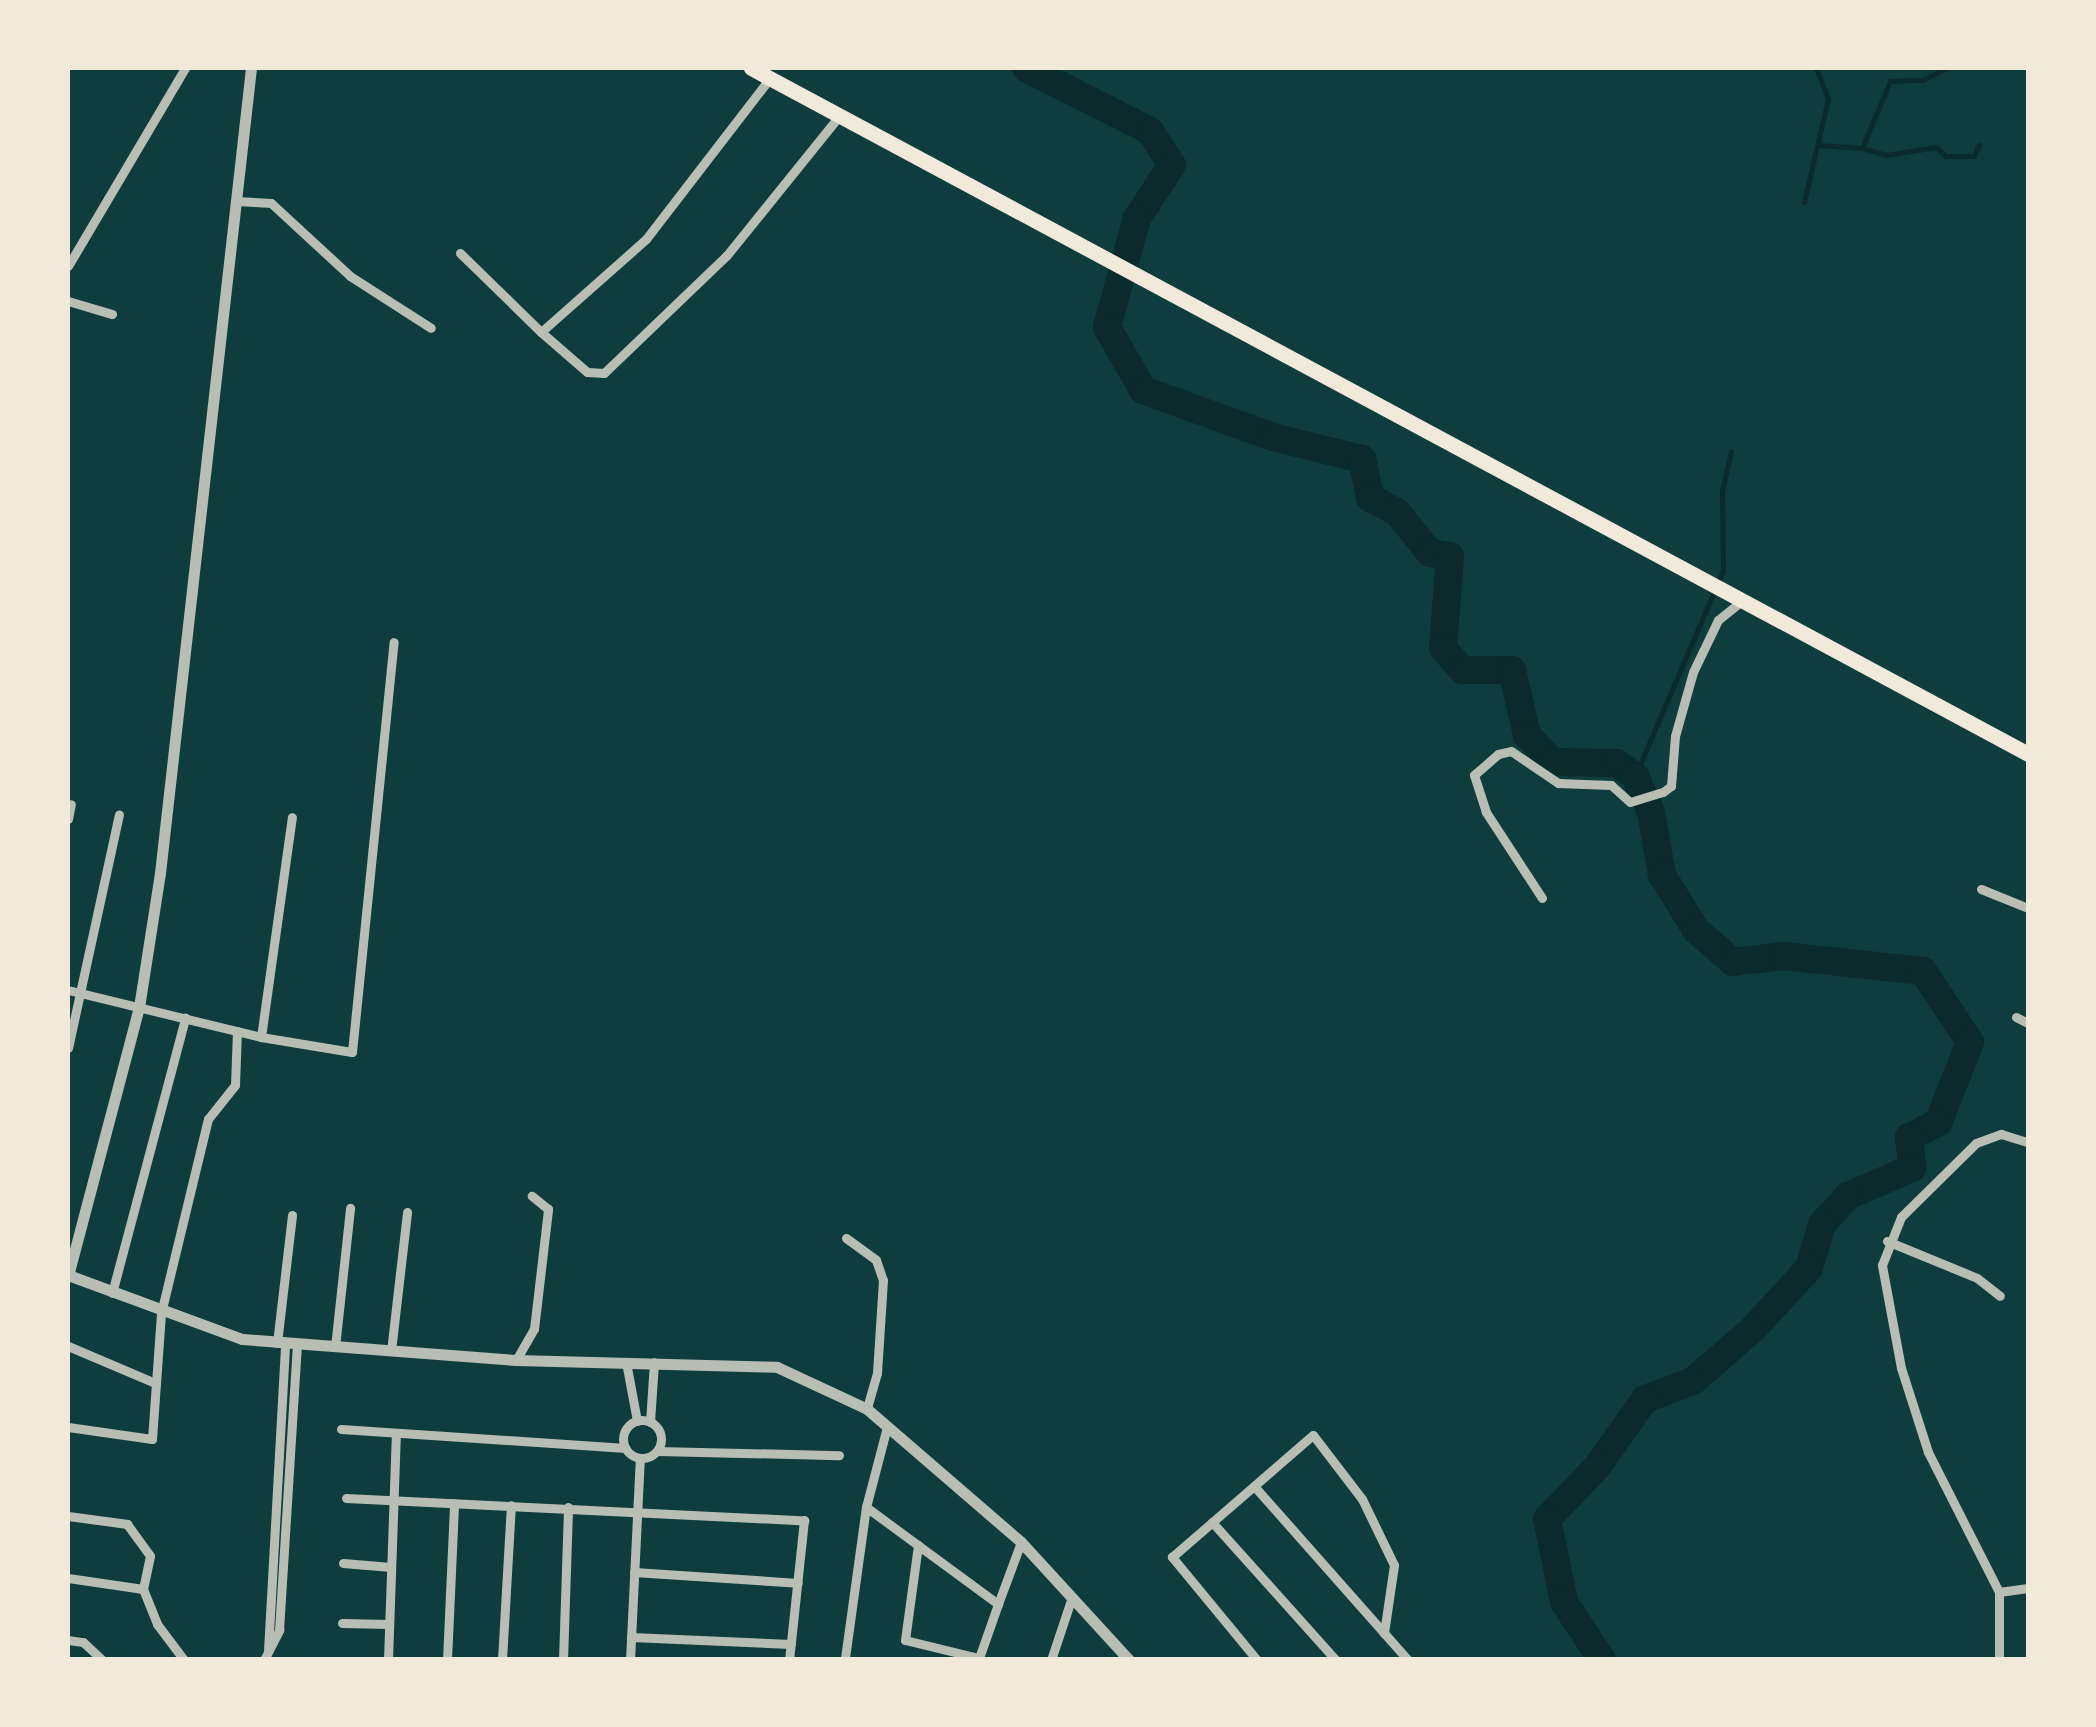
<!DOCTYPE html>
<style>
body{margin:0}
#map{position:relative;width:2096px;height:1727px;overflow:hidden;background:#0f3d3e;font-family:"Work Sans",sans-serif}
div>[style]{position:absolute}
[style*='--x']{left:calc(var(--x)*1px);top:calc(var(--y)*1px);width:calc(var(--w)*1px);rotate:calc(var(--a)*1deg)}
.stream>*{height:5px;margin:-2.5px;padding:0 2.5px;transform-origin:2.5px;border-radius:2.5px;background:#0a2a2b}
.river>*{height:28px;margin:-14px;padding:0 14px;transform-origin:14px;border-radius:14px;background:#0a2a2b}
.minor>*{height:9px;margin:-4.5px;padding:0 4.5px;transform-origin:4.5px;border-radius:4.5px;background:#b8beb3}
.minor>.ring{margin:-4.5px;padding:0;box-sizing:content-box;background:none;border:9px solid #b8beb3;border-radius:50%}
.tertiary>*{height:11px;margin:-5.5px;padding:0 5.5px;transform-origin:5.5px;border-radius:5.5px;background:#b8beb3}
.trunk>*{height:15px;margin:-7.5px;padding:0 7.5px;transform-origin:7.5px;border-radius:7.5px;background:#f1e9da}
span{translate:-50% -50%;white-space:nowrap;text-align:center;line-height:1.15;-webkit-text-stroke:8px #f1e9da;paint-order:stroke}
.frame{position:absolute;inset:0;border:70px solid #f1e9da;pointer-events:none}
</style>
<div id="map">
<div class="stream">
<i style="--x:1817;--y:145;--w:45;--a:3.8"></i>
<i style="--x:1862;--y:148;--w:73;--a:-67.3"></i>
<i style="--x:1890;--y:81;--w:33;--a:-2"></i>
<i style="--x:1923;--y:80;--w:27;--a:-27"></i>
<i style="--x:1862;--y:148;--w:25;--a:16"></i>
<i style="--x:1886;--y:155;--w:51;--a:-9.1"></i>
<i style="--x:1936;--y:147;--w:13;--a:45"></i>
<i style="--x:1945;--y:156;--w:29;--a:0"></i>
<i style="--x:1974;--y:156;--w:12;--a:-66"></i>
<i style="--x:1804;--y:202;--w:106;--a:-76.9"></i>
<i style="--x:1828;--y:99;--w:33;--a:-111"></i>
<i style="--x:1635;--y:776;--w:223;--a:-66.8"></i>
<i style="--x:1723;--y:571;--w:80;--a:-90.7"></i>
<i style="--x:1722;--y:491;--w:41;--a:-77.3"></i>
</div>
<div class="river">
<i style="--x:1026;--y:68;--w:139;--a:26.9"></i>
<i style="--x:1150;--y:131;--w:40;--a:57.1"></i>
<i style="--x:1172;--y:165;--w:64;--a:123.4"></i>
<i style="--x:1137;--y:218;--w:113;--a:105.4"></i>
<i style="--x:1107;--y:327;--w:73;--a:60.3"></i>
<i style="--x:1143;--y:390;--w:138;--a:19.9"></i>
<i style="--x:1273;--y:437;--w:92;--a:13.9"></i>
<i style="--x:1362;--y:459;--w:40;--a:78"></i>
<i style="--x:1370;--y:498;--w:30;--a:27"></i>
<i style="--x:1397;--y:512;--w:53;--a:51.2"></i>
<i style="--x:1430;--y:553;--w:20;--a:9"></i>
<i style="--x:1450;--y:556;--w:92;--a:94.4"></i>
<i style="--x:1443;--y:648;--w:29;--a:49"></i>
<i style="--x:1462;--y:670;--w:50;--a:0"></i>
<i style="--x:1512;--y:670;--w:67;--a:77"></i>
<i style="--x:1527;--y:735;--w:37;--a:46"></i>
<i style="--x:1553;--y:762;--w:64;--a:0.9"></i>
<i style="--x:1617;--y:763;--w:22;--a:36"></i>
<i style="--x:1635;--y:776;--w:39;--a:66"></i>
<i style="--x:1651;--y:812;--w:64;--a:80.1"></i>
<i style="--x:1662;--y:875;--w:65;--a:58.3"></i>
<i style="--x:1696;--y:930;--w:49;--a:40.9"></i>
<i style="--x:1733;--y:962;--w:50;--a:-6.8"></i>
<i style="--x:1783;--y:956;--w:141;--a:6.1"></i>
<i style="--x:1923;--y:971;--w:85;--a:56.5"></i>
<i style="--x:1970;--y:1042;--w:87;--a:111.6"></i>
<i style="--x:1938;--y:1123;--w:32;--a:154"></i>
<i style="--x:1909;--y:1137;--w:31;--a:84"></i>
<i style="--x:1912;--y:1168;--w:70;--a:156.4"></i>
<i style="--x:1848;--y:1196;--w:38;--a:133"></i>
<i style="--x:1822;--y:1224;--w:46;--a:106.5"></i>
<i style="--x:1809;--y:1268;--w:83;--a:132.6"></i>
<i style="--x:1753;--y:1329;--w:79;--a:139.1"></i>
<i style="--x:1693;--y:1381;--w:51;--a:159.4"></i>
<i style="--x:1645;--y:1399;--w:83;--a:125.2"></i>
<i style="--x:1597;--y:1467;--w:72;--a:133.9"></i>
<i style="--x:1547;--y:1519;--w:85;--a:78.4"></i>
<i style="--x:1564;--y:1602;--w:69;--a:56.8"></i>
</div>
<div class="minor">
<i style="--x:235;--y:201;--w:36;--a:3"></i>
<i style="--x:271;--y:203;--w:108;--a:42.7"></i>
<i style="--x:350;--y:276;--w:96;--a:32.7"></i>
<i style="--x:460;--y:253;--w:113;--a:44.3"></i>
<i style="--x:541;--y:332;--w:140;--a:-41.5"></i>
<i style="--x:646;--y:239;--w:203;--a:-52.4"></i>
<i style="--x:68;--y:266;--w:230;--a:-59.4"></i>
<i style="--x:68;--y:301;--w:46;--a:16.5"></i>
<i style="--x:541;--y:332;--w:61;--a:41"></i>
<i style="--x:587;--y:372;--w:17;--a:3"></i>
<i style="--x:604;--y:373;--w:170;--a:-43.8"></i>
<i style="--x:727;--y:255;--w:180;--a:-51.1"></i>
<i style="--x:68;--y:819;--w:15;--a:-79"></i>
<i style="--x:1981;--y:889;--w:51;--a:22"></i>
<i style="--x:1542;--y:898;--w:103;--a:-123.1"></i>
<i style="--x:1486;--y:812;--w:39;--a:-108"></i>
<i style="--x:1474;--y:775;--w:32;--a:-41"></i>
<i style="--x:1498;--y:754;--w:13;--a:-13"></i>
<i style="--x:1511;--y:751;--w:57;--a:34.2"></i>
<i style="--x:1558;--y:783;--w:53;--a:2.2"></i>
<i style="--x:1611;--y:785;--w:25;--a:42"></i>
<i style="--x:1630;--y:802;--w:34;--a:-17"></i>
<i style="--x:1663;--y:792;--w:10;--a:-37"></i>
<i style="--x:1671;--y:786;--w:50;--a:-85.4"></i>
<i style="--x:1675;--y:736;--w:66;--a:-74.3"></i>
<i style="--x:1693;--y:672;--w:58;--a:-64.3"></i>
<i style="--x:1718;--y:620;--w:26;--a:-39"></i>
<i style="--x:68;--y:990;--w:199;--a:13.7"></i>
<i style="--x:261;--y:1037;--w:222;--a:-82"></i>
<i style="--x:2016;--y:1017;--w:13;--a:27"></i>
<i style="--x:261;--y:1037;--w:92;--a:9.4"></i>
<i style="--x:352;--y:1052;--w:412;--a:-84.2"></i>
<i style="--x:68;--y:1048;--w:239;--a:-77.7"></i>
<i style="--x:846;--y:1238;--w:37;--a:36"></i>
<i style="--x:876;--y:1260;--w:21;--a:71"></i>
<i style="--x:883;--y:1280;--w:93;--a:93.7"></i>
<i style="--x:877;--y:1373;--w:37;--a:106"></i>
<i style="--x:1887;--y:1241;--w:97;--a:22.3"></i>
<i style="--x:1977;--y:1278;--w:29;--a:38"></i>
<i style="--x:112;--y:1293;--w:285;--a:-75.1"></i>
<i style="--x:277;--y:1343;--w:129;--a:-83.3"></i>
<i style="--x:68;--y:1346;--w:95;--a:23"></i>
<i style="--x:335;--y:1347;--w:140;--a:-83.8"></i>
<i style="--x:391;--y:1351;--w:140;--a:-83.4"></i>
<i style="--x:516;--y:1360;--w:36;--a:-60"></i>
<i style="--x:534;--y:1329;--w:121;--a:-83.3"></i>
<i style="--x:548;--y:1209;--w:21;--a:-141"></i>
<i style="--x:626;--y:1362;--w:60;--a:79.4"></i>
<i class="ring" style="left:623px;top:1420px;width:29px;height:29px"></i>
<i style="--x:650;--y:1422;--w:60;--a:-86.2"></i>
<i style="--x:68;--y:1427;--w:85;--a:8.1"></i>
<i style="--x:152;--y:1439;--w:126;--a:-85.9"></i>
<i style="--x:161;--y:1313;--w:200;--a:-76.4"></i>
<i style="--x:208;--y:1119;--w:43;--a:-51.5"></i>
<i style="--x:235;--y:1085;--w:54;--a:-87.9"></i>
<i style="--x:341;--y:1429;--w:285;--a:3.8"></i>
<i style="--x:657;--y:1451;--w:182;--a:1.3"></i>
<i style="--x:1254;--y:1486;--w:232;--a:48.5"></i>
<i style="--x:346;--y:1498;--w:459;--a:2.8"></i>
<i style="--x:804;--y:1520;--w:141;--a:96.1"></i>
<i style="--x:866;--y:1507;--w:164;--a:36.3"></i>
<i style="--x:998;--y:1604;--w:66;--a:-69.6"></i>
<i style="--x:68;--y:1516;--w:60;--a:7.7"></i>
<i style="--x:127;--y:1524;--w:39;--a:54"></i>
<i style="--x:150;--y:1556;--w:34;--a:102"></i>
<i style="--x:143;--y:1589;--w:38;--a:68"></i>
<i style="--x:157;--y:1624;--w:45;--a:53.1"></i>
<i style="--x:1212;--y:1522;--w:186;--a:48.1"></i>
<i style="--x:918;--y:1545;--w:96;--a:97.8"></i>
<i style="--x:905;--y:1640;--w:76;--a:13.7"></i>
<i style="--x:979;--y:1658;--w:57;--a:-70.6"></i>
<i style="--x:343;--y:1563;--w:48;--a:4.8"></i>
<i style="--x:634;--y:1572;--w:164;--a:3.8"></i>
<i style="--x:68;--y:1578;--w:76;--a:8.3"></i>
<i style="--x:1999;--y:1592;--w:29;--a:-8"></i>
<i style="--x:342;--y:1623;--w:47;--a:1.2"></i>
<i style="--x:631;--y:1637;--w:160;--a:2.5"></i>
<i style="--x:68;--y:1640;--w:15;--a:8"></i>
<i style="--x:83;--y:1642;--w:26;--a:43"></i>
<i style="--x:268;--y:1651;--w:307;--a:-86.8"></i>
<i style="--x:845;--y:1658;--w:152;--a:-82.1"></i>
<i style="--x:866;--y:1507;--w:83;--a:-75.3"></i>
<i style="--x:264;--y:1660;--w:34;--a:-63"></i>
<i style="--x:279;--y:1630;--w:286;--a:-86.4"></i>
<i style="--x:388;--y:1660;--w:227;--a:-88"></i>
<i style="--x:447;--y:1660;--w:157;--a:-87.4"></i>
<i style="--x:502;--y:1660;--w:155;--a:-86.7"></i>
<i style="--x:563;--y:1660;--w:153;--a:-88.1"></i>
<i style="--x:630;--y:1660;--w:202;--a:-87.2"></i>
<i style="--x:1051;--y:1660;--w:66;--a:-71.6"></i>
<i style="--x:1257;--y:1660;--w:134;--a:-129.5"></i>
<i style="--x:1172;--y:1557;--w:186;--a:-40.9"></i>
<i style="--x:1313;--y:1435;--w:81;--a:52.6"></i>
<i style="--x:1362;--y:1499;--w:73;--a:64.1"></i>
<i style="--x:1394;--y:1565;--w:69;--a:98.4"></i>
<i style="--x:1999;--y:1660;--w:68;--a:-90"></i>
<i style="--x:1999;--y:1592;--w:157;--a:-116.9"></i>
<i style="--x:1928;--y:1452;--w:88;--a:-107.8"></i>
<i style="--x:1901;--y:1368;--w:105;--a:-100.5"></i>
<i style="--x:1882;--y:1265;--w:52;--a:-68.4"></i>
<i style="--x:1901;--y:1217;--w:105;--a:-44.6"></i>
<i style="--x:1976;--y:1143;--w:27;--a:-20"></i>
<i style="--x:2001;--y:1134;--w:28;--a:17"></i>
</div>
<div class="tertiary">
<i style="--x:251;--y:68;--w:810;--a:96.45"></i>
<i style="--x:160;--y:873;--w:136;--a:98.9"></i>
<i style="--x:139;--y:1007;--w:277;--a:104.8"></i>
<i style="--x:68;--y:1275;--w:185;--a:20.2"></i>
<i style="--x:242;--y:1339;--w:275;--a:4.4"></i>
<i style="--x:516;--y:1360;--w:261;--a:1.5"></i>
<i style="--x:777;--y:1367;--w:99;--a:25"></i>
<i style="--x:867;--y:1409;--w:203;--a:40.8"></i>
<i style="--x:1021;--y:1542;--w:160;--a:47.5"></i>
</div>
<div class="trunk">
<i style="--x:751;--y:68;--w:1450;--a:28.24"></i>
</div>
<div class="frame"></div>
</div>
